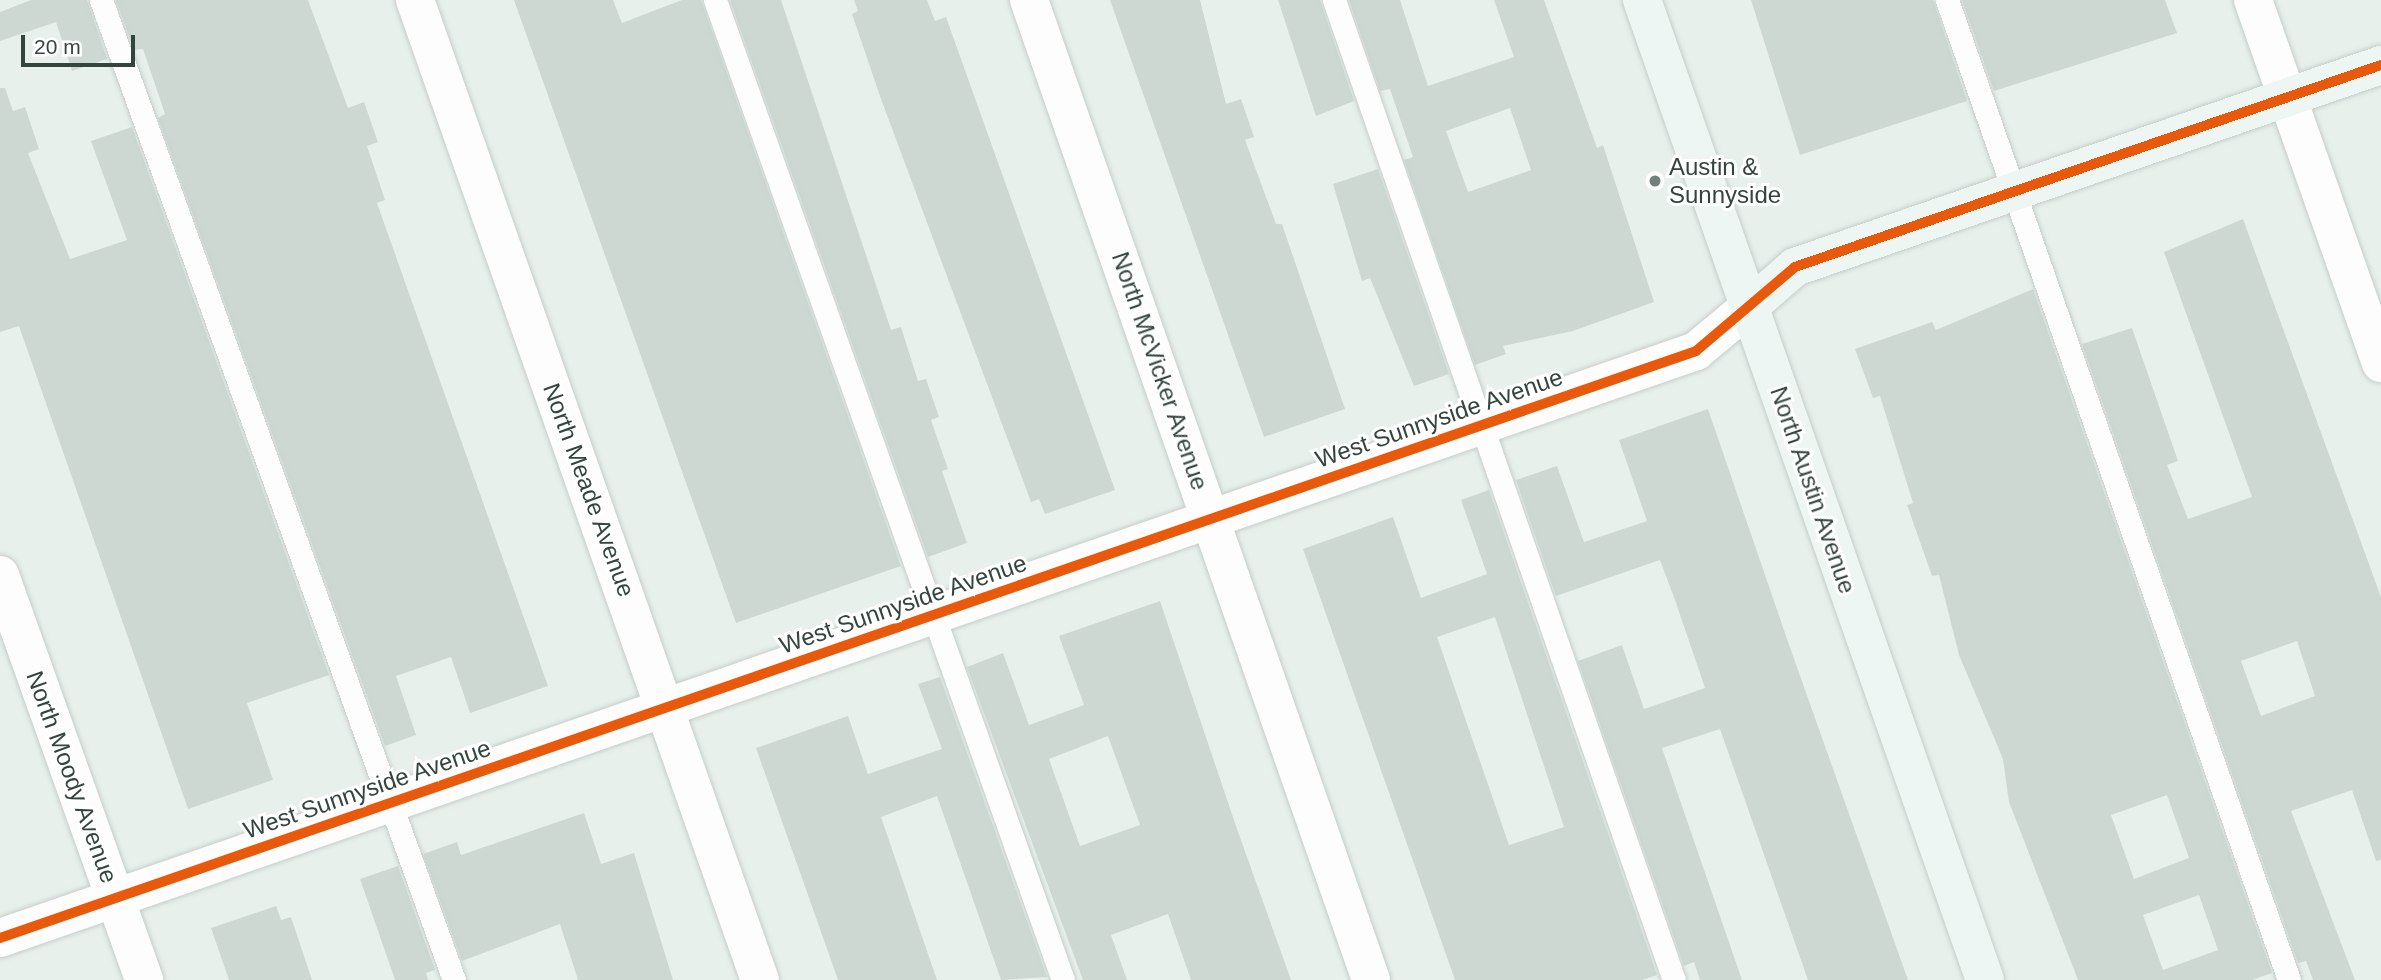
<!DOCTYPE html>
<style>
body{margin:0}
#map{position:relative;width:2381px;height:980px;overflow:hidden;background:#e8f0ec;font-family:Helvetica,sans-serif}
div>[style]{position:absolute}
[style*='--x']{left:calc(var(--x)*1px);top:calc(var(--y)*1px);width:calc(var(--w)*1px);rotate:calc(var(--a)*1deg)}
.building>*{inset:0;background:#ced8d3}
.roads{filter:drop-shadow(0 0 2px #c5ceca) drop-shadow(0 0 2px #c5ceca)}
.lane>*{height:23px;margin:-11.5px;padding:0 11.5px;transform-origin:11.5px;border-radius:11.5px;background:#fcfdfc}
.street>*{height:38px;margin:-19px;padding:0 19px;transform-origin:19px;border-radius:19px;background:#fcfdfc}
.secondary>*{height:38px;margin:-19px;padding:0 19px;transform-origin:19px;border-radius:19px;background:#eef6f3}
.cycleway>*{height:10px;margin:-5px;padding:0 5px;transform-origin:5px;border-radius:5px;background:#e8590c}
.dots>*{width:19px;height:19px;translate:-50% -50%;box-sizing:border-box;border:4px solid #fff;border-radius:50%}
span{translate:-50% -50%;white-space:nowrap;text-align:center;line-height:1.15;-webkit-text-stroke:6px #fff;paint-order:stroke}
.poi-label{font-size:24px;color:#33453c}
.left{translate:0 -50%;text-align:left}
.street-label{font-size:24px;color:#33453c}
.scale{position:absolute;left:21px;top:35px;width:114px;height:32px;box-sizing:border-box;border:4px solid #33453c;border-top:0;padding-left:9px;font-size:21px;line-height:24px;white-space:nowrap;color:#33453c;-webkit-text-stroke:5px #fff;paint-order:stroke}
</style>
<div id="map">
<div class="building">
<i style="clip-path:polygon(31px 0,87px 0,107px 59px,72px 71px,56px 22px,0 41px,0 12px)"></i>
<i style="clip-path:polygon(116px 0,308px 0,348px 108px,364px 102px,378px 142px,367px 146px,385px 200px,377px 203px,548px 686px,470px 713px,451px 657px,396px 676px,416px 735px,385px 746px,158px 118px,165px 114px,143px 49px,134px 50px)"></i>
<i style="clip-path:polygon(514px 0,613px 0,622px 23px,682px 0,701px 0,901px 566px,736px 623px)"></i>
<i style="clip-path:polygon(730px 0,781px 0,891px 330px,901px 327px,918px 381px,926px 379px,939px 417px,931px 420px,948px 469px,942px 471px,967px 543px,928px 557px)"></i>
<i style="clip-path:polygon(854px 0,927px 0,935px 21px,946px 17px,1115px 490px,1045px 514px,1039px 499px,1031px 502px,881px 99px,852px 14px,858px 11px)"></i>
<i style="clip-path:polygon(1110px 0,1200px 0,1226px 104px,1241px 99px,1254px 137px,1245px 140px,1276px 224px,1282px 224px,1345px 409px,1264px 437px)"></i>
<i style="clip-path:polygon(1278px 0,1320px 0,1354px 101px,1316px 116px)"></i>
<i style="clip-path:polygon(evenodd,1349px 0,1400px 0,1428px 86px,1514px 57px,1494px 0,1544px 0,1597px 148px,1603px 145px,1654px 302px,1573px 331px,1503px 346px,1506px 354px,1475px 365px,1404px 160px,1413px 157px,1390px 89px,1380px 91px,1349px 0,1510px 108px,1531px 170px,1468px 192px,1446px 131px,1510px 108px)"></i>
<i style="clip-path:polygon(1751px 0,1933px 0,1967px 101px,1800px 155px)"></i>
<i style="clip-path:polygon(1962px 0,2165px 0,2177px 33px,1994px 91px)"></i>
<i style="clip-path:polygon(0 88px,5px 88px,13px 111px,25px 107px,39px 149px,28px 153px,70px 259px,127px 240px,91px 141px,132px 127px,329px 675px,247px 703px,273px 780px,188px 809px,19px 326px,0 332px)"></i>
<i style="clip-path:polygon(1378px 169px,1449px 374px,1414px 386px,1370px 278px,1362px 281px,1333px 184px)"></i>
<i style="clip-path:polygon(evenodd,2243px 219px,2381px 597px,2381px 860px,2376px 861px,2352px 790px,2291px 811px,2355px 980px,2313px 980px,2306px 961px,2298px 963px,2082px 344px,2132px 328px,2178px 461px,2167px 465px,2188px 519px,2252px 497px,2164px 252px,2243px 219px,2297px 641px,2315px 696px,2261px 716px,2241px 661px,2297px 641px)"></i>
<i style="clip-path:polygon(evenodd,2033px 289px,2272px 973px,2252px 980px,2078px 980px,2009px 802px,2003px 759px,1959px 655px,1939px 575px,1932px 576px,1907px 505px,1913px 503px,1880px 396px,1873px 398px,1855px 349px,1932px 322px,1936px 330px,2033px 289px,2167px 795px,2189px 858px,2134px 879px,2111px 815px,2167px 795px,2033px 289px,2199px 895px,2218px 950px,2163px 970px,2143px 915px,2199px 895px)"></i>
<i style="clip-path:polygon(1708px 409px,1787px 639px,1908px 980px,1808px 980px,1720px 729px,1662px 748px,1742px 980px,1700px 980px,1694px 962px,1684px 966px,1578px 661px,1622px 645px,1644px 709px,1705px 688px,1675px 600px,1660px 560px,1556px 596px,1516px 480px,1557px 466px,1584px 542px,1647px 521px,1619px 440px)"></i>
<i style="clip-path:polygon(evenodd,1489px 490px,1657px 975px,1642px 980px,1455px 980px,1303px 549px,1393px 517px,1421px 598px,1487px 574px,1461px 500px,1489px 490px,1495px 617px,1564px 827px,1509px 845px,1437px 637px,1495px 617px)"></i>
<i style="clip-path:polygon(evenodd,1160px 601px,1237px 829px,1291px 980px,1191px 980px,1168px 914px,1111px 935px,1127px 980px,1083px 980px,967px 667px,1003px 653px,1029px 725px,1084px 705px,1059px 636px,1160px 601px,1108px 736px,1140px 825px,1080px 846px,1049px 759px,1108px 736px)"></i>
<i style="clip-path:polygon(940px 677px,1047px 977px,1001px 980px,937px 796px,881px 817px,937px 980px,838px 980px,756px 748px,848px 716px,868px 774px,942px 749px,918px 684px)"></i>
<i style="clip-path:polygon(584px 813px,601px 864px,634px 853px,673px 980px,578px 980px,560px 924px,462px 961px,423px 854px,457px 842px,461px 855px)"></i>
<i style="clip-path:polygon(398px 866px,435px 970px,426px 973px,428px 980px,395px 980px,360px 879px)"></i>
<i style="clip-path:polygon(276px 906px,281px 920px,291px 917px,312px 980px,229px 980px,211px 928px)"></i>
</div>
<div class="roads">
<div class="lane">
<i style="--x:101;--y:0;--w:1042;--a:70.19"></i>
<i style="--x:715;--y:0;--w:1040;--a:70.45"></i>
<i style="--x:1334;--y:0;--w:1037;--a:70.87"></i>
<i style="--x:1947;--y:0;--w:1038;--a:70.76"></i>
</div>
<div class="street">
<i style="--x:415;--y:0;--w:1039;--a:70.61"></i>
<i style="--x:1029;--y:0;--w:1038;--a:70.76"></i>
<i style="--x:2253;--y:0;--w:385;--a:70.6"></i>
<i style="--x:0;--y:575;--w:430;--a:70.4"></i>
<i style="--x:0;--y:938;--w:1795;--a:-19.09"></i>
<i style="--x:1696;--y:351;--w:69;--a:-39.7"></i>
</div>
<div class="secondary">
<i style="--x:1642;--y:0;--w:1038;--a:70.71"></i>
<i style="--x:1749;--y:307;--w:61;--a:-41"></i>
<i style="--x:1795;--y:267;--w:620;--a:-19.02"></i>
</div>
</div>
<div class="cycleway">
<i style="--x:0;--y:938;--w:1795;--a:-19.09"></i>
<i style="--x:1696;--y:351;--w:130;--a:-40.3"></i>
<i style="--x:1795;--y:267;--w:620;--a:-19.02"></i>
</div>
<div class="dots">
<i style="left:1655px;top:181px;background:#72817a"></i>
</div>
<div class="poi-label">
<span class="left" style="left:1669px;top:181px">Austin &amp;<br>Sunnyside</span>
</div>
<div class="street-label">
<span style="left:1160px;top:371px;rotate:71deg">North McVicker Avenue</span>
<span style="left:1439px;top:418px;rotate:-19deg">West Sunnyside Avenue</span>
<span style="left:589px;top:490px;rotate:70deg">North Meade Avenue</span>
<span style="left:1813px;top:490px;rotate:71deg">North Austin Avenue</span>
<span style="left:903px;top:604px;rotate:-19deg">West Sunnyside Avenue</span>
<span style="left:72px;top:777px;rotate:70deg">North Moody Avenue</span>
<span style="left:367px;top:789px;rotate:-19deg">West Sunnyside Avenue</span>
</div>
<div class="scale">20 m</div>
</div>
